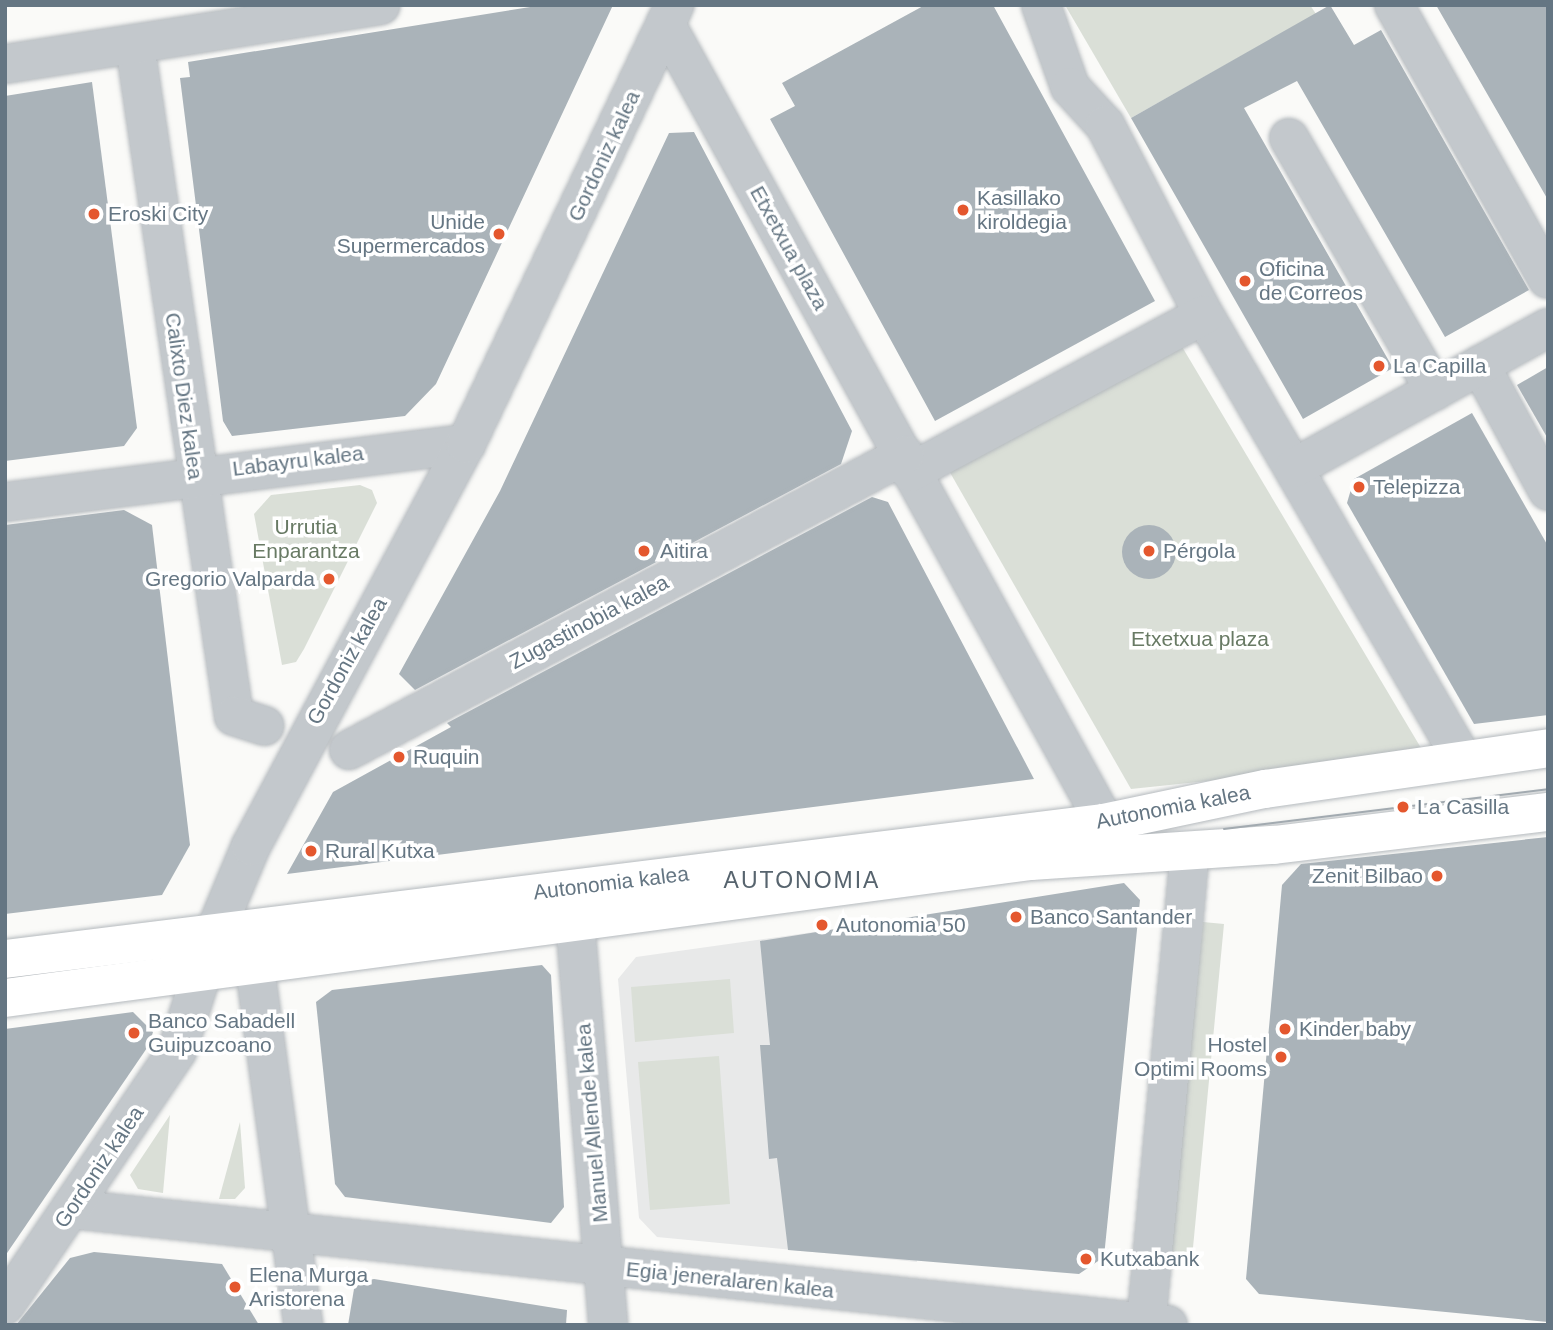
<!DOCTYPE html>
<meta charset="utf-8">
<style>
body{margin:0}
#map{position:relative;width:1553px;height:1330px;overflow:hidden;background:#fafaf8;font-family:Arial,sans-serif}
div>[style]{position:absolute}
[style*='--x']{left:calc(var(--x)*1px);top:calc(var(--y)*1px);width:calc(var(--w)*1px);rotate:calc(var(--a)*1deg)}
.built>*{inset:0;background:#e8e9e9}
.green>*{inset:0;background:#dadfd7}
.building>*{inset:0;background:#aab3b9}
.round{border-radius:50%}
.roads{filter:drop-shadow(0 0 2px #b5babe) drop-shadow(0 0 2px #b5babe)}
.minor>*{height:38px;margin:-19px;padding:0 19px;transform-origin:19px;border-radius:19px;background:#c3c8cc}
.major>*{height:38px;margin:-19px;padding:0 19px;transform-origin:19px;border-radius:19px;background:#fff}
.tram>*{height:2px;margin:-1px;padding:0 1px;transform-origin:1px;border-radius:1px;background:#a2aab0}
.dots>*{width:19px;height:19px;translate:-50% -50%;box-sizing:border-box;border:4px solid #fff;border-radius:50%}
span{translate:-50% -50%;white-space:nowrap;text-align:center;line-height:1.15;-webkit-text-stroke:7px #fff;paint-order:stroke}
.street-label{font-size:21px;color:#657683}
.poi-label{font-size:21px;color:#657683}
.left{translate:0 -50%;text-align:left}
.right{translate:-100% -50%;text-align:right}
.park-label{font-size:21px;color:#687a64}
.neighbourhood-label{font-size:23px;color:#57646e;letter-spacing:2px}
.frame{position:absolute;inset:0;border:7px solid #657683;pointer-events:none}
</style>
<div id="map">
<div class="built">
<i style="clip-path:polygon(878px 923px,917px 1262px,657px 1237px,639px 1218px,618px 979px,636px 957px)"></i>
</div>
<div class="green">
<i style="clip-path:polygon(1065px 5px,1310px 5px,1316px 14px,1131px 118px)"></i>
<i style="clip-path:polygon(1181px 345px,1427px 758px,1131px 789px,948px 469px)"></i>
<i style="clip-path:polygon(360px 485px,372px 490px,377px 503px,304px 649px,296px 662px,282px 665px,254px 514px,271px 495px)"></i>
<i style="clip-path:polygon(1203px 922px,1224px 924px,1192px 1258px,1170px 1256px)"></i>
<i style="clip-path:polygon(730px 979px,734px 1033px,635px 1042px,631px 987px)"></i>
<i style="clip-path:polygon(719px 1056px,730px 1204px,650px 1210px,638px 1062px)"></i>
<i style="clip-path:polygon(170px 1115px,163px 1193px,138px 1189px,130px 1175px)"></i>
<i style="clip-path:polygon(240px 1122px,245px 1188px,235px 1199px,219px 1199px)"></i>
</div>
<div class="building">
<i style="clip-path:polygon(543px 5px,613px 5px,436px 384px,405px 416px,232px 436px,223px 421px,180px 78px,190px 77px,188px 62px)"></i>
<i style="clip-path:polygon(925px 5px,993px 5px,1155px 301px,935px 421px,770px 119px,795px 106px,782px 83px)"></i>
<i style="clip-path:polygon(1330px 5px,1354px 45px,1381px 30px,1529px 290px,1445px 337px,1297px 81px,1244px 108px,1393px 368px,1303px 419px,1131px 118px)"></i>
<i style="clip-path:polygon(1436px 5px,1548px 5px,1548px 200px,1508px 130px)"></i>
<i style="clip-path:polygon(92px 82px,137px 428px,124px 446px,5px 461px,5px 96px)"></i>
<i style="clip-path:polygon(694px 132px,852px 431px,841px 464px,415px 690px,399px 674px,500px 491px,669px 133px)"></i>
<i style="clip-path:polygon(1548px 367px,1548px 439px,1517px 385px)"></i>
<i style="clip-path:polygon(1472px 413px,1548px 546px,1548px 715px,1474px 724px,1347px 503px,1354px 479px)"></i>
<i style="clip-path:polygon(872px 497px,888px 502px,1034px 779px,287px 874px,333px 792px,451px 727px,447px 723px)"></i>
<i style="clip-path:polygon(124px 510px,152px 525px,190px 845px,162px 895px,5px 914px,5px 525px)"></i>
<i class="round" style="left:1122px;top:525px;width:54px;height:54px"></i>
<i style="clip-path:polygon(1548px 837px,1548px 1322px,1259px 1294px,1246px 1279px,1282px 885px,1301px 864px)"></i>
<i style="clip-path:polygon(1124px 883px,1140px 900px,1104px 1257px,1079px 1274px,788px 1250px,777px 1158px,769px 1159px,760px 1045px,770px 1045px,760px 941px)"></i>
<i style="clip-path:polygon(542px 965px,551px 975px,564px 1207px,551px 1223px,345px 1197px,335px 1184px,316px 1002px,332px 990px)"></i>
<i style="clip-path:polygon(133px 1012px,153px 1032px,149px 1045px,5px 1256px,5px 1029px)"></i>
<i style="clip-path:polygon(94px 1252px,222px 1264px,259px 1325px,16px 1325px,70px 1258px)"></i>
<i style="clip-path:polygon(374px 1279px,567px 1310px,566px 1325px,348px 1325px,355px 1283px)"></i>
</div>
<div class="roads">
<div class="minor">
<i style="--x:1041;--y:5;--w:87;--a:70.5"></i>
<i style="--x:1070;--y:87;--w:52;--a:47.4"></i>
<i style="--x:1105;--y:125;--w:214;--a:62.5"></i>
<i style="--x:1204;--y:315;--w:515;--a:59.8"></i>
<i style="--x:1394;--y:5;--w:314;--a:60.7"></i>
<i style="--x:666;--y:25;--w:942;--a:61.18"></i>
<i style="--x:135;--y:45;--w:678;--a:81.61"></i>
<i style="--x:234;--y:716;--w:32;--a:18"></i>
<i style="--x:5;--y:64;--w:380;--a:-8.9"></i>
<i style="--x:1289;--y:138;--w:292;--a:60"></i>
<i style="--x:1480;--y:365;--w:143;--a:61.6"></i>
<i style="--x:1294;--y:468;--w:290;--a:-28.9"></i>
<i style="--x:911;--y:472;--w:332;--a:-28.2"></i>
<i style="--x:5;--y:502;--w:465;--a:-7.2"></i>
<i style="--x:349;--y:750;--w:629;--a:-27.99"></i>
<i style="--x:575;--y:921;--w:405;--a:85.3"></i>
<i style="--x:250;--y:931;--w:398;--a:82.3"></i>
<i style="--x:71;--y:1209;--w:1103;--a:6.04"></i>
<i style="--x:5;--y:1305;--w:307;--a:-55.9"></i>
<i style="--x:177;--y:1051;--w:125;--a:-72.3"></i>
<i style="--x:215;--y:932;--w:93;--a:-67.3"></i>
<i style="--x:251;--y:846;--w:456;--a:-61.9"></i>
<i style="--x:466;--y:444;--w:486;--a:-64.6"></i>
<i style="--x:1146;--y:1325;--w:475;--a:-84.7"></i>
</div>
<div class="major">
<i style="--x:5;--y:959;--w:1106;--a:-7.06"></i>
<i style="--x:1103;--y:823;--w:166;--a:-11.9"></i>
<i style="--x:1265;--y:789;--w:286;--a:-8.2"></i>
<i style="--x:5;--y:998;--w:1035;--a:-7.61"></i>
<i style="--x:1031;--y:861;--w:244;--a:-3.8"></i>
<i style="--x:1274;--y:845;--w:276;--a:-6.9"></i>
</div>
</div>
<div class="tram">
<i style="--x:1224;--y:829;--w:326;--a:-7"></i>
</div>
<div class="dots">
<i style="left:963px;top:210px;background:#e4572e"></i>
<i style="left:94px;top:214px;background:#e4572e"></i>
<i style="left:499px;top:234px;background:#e4572e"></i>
<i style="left:1245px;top:281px;background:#e4572e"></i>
<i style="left:1379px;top:366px;background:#e4572e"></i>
<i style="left:1359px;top:487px;background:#e4572e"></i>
<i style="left:644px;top:551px;background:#e4572e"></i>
<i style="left:1149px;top:551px;background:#e4572e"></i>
<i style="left:329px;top:579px;background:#e4572e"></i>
<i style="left:399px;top:757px;background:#e4572e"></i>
<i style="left:1403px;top:807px;background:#e4572e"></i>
<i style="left:311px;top:851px;background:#e4572e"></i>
<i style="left:1437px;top:876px;background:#e4572e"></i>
<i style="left:1016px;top:917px;background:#e4572e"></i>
<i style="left:822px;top:925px;background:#e4572e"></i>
<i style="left:1285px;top:1029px;background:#e4572e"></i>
<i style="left:134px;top:1033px;background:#e4572e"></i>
<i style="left:1281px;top:1057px;background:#e4572e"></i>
<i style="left:1086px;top:1259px;background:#e4572e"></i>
<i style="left:235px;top:1287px;background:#e4572e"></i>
</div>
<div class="street-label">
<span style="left:604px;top:156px;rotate:-65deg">Gordoniz kalea</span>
<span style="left:789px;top:248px;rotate:61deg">Etxetxua plaza</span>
<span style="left:184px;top:396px;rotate:82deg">Calixto Diez kalea</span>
<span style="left:298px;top:461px;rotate:-7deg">Labayru kalea</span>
<span style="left:589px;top:622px;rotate:-28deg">Zugastinobia kalea</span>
<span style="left:347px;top:661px;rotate:-61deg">Gordoniz kalea</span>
<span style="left:1173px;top:807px;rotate:-11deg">Autonomia kalea</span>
<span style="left:611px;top:883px;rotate:-7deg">Autonomia kalea</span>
<span style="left:592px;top:1123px;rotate:-95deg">Manuel Allende kalea</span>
<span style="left:99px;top:1167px;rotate:-56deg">Gordoniz kalea</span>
<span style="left:730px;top:1280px;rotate:6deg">Egia jeneralaren kalea</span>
</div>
<div class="poi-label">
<span class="left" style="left:977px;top:210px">Kasillako<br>kiroldegia</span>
<span class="left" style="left:108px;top:214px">Eroski City</span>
<span class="right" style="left:485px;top:234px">Unide<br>Supermercados</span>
<span class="left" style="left:1259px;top:281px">Oficina<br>de Correos</span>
<span class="left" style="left:1393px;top:366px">La Capilla</span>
<span class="left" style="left:1373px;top:487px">Telepizza</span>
<span class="left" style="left:660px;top:551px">Aitira</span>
<span class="left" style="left:1163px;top:551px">Pérgola</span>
<span class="right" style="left:315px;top:579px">Gregorio Valparda</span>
<span class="left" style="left:413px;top:757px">Ruquin</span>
<span class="left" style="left:1417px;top:807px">La Casilla</span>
<span class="left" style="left:325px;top:851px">Rural Kutxa</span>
<span class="right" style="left:1423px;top:876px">Zenit Bilbao</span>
<span class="left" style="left:1030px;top:917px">Banco Santander</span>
<span class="left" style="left:836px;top:925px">Autonomia 50</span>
<span class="left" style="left:148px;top:1033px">Banco Sabadell<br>Guipuzcoano</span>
<span class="left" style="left:1299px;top:1029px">Kinder baby</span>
<span class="right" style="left:1267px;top:1057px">Hostel<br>Optimi Rooms</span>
<span class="left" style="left:1100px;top:1259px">Kutxabank</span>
<span class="left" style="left:249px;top:1287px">Elena Murga<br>Aristorena</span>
</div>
<div class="park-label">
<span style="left:306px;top:539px">Urrutia<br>Enparantza</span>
<span style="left:1200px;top:639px">Etxetxua plaza</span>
</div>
<div class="neighbourhood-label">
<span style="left:802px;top:880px">AUTONOMIA</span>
</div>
<div class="frame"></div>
</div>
